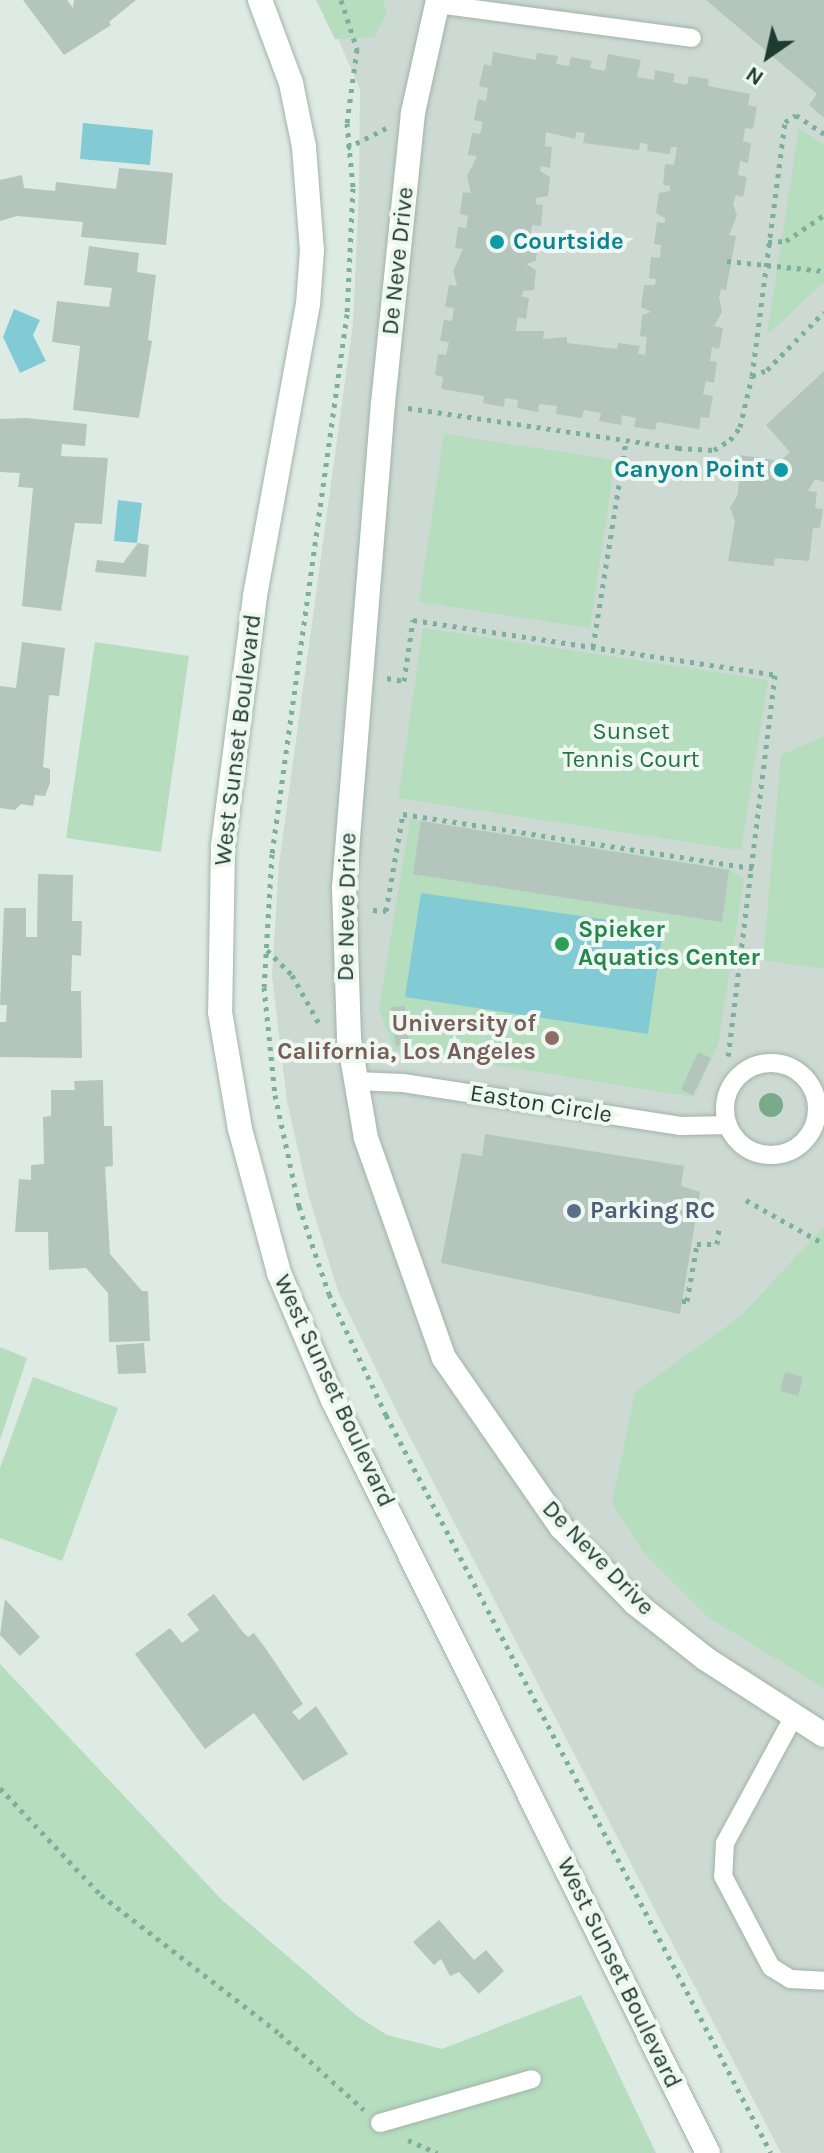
<!DOCTYPE html>
<style>
body{margin:0}
#map{position:relative;width:824px;height:2153px;overflow:hidden;background:#deebe4;font-family:Karla,sans-serif}
div>[style]{position:absolute}
[style*='--x']{left:calc(var(--x)*1px);top:calc(var(--y)*1px);width:calc(var(--w)*1px);rotate:calc(var(--a)*1deg)}
.built>*{inset:0;background:#ccdad3}
.green>*{inset:0;background:#b5ddbe}
.water>*{inset:0;background:#82cad4}
.building>*{inset:0;background:#b3c5bd}
.path>*{height:5px;margin-top:-2.5px;transform-origin:0;background:repeating-linear-gradient(90deg,#7cb09e 0 4px,transparent 0 10px)}
.roads{filter:drop-shadow(0 0 2px #a1b3ab) drop-shadow(0 0 2px #a1b3ab)}
.lane>*{height:18px;margin:-9px;padding:0 9px;transform-origin:9px;border-radius:9px;background:#fff}
.lane>.ring{margin:-9px;padding:0;box-sizing:content-box;background:none;border:18px solid #fff;border-radius:50%}
.street>*{height:24px;margin:-12px;padding:0 12px;transform-origin:12px;border-radius:12px;background:#fff}
.secondary>*{height:24px;margin:-12px;padding:0 12px;transform-origin:12px;border-radius:12px;background:#fff}
.trees>*{width:24px;height:24px;margin:-12px;border-radius:50%;background:#79aa8a}
.dots>*{width:22px;height:22px;translate:-50% -50%;box-sizing:border-box;border:4px solid #eef7f2;border-radius:50%}
span{translate:-50% -50%;white-space:nowrap;text-align:center;line-height:1.15;-webkit-text-stroke:8px #eef7f2;paint-order:stroke}
.culture-label{font-size:24px;color:#0d838f;font-weight:700}
.left{translate:0 -50%;text-align:left}
.right{translate:-100% -50%;text-align:right}
.street-label{font-size:24px;color:#1e3b32}
.park-label{font-size:24px;color:#277441}
.leisure-label{font-size:24px;color:#27864d;font-weight:700}
.education-label{font-size:24px;color:#785e54;font-weight:700}
.service-label{font-size:24px;color:#4e5e75;font-weight:700}
.north{position:absolute;left:728px;top:16px;width:80px;height:80px;-webkit-text-stroke:6px #eef7f2;paint-order:stroke;rotate:214deg;font-size:22px;font-weight:700;line-height:32px;text-align:center;color:#1e3b32}
.north::after{content:'';display:block;margin:auto;width:28px;height:36px;background:#1e3b32;clip-path:polygon(50% 0,100% 100%,50% 72%,0 100%)}
</style>
<div id="map">
<div class="built">
<i style="clip-path:polygon(321px 0,824px 0,824px 2153px,781px 2153px,398px 1414px,338px 1291px,308px 1194px,287px 1101px,272px 976px,279px 864px,353px 323px,359px 190px,360px 89px)"></i>
</div>
<div class="green">
<i style="clip-path:polygon(316px 0,383px 0,387px 13px,374px 37px,335px 39px)"></i>
<i style="clip-path:polygon(799px 128px,824px 145px,824px 282px,767px 335px)"></i>
<i style="clip-path:polygon(444px 434px,615px 460px,590px 628px,419px 602px)"></i>
<i style="clip-path:polygon(423px 628px,768px 680px,741px 850px,398px 798px)"></i>
<i style="clip-path:polygon(95px 642px,189px 656px,161px 852px,66px 838px)"></i>
<i style="clip-path:polygon(824px 736px,824px 969px,763px 960px,781px 755px)"></i>
<i style="clip-path:polygon(410px 819px,729px 869px,744px 879px,718px 1045px,694px 1097px,394px 1049px,379px 1009px)"></i>
<i style="clip-path:polygon(824px 1226px,824px 1688px,708px 1617px,644px 1553px,612px 1503px,635px 1392px,741px 1316px)"></i>
<i style="clip-path:polygon(0 1347px,27px 1358px,0 1440px)"></i>
<i style="clip-path:polygon(33px 1377px,118px 1408px,62px 1561px,0 1538px,0 1468px)"></i>
<i style="clip-path:polygon(0 1664px,222px 1900px,357px 2016px,387px 2035px,442px 2049px,581px 1995px,656px 2153px,0 2153px)"></i>
</div>
<div class="water">
<i style="clip-path:polygon(83px 123px,153px 130px,150px 165px,80px 159px)"></i>
<i style="clip-path:polygon(14px 309px,40px 320px,33px 335px,46px 361px,20px 373px,3px 337px)"></i>
<i style="clip-path:polygon(118px 500px,142px 503px,137px 543px,114px 541px)"></i>
<i style="clip-path:polygon(421px 893px,663px 928px,648px 1034px,405px 997px)"></i>
</div>
<div class="building">
<i style="clip-path:polygon(23px 0,67px 0,73px 8px,74px 0,136px 0,109px 22px,111px 25px,64px 55px)"></i>
<i style="clip-path:polygon(706px 0,824px 0,824px 118px,809px 105px,817px 94px)"></i>
<i style="clip-path:polygon(evenodd,493px 52px,536px 60px,537px 53px,558px 56px,556px 64px,569px 66px,571px 57px,592px 61px,590px 68px,605px 71px,608px 54px,641px 60px,637px 77px,654px 80px,655px 70px,675px 74px,673px 82px,687px 85px,689px 76px,709px 79px,708px 86px,750px 94px,748px 105px,757px 107px,753px 129px,745px 128px,743px 141px,751px 143px,748px 163px,740px 161px,738px 175px,747px 177px,743px 197px,736px 195px,733px 204px,737px 215px,729px 235px,736px 236px,726px 290px,721px 289px,719px 297px,722px 312px,714px 326px,723px 328px,719px 349px,712px 347px,710px 361px,717px 362px,714px 383px,706px 381px,703px 394px,713px 396px,709px 418px,701px 417px,699px 429px,657px 422px,655px 430px,634px 427px,636px 418px,622px 415px,621px 425px,599px 421px,601px 413px,584px 410px,582px 418px,556px 414px,557px 406px,539px 404px,538px 412px,517px 408px,518px 400px,505px 398px,504px 407px,483px 403px,484px 396px,441px 389px,443px 377px,435px 375px,438px 354px,446px 355px,449px 342px,440px 341px,444px 320px,452px 321px,454px 308px,445px 307px,449px 285px,457px 286px,453px 271px,463px 249px,455px 248px,458px 227px,466px 228px,468px 216px,460px 214px,463px 192px,471px 193px,467px 176px,477px 156px,468px 155px,472px 133px,480px 134px,483px 122px,474px 120px,478px 99px,486px 101px,488px 88px,479px 86px,484px 64px,491px 66px,493px 52px,546px 132px,575px 139px,576px 132px,585px 133px,583px 143px,639px 150px,640px 143px,648px 144px,647px 151px,670px 154px,671px 147px,677px 147px,674px 165px,665px 164px,663px 185px,670px 186px,670px 191px,659px 193px,656px 213px,665px 218px,665px 223px,657px 222px,654px 244px,661px 245px,660px 258px,651px 257px,649px 278px,656px 279px,655px 285px,644px 285px,641px 307px,651px 312px,642px 315px,640px 336px,647px 337px,645px 355px,638px 354px,640px 346px,618px 343px,617px 349px,567px 343px,567px 337px,543px 339px,544px 331px,516px 331px,518px 317px,526px 319px,529px 298px,522px 297px,523px 291px,534px 290px,536px 270px,526px 264px,536px 261px,538px 239px,530px 238px,532px 225px,541px 226px,543px 205px,536px 204px,536px 198px,548px 196px,550px 177px,540px 171px,541px 166px,550px 168px,552px 147px,545px 146px,546px 132px)"></i>
<i style="clip-path:polygon(119px 168px,173px 173px,166px 245px,81px 237px,83px 222px,17px 216px,0 221px,0 180px,22px 175px,24px 188px,55px 191px,56px 182px,116px 189px)"></i>
<i style="clip-path:polygon(89px 246px,139px 253px,137px 272px,156px 275px,148px 340px,152px 341px,139px 418px,73px 410px,80px 346px,52px 342px,57px 301px,109px 307px,112px 288px,84px 285px)"></i>
<i style="clip-path:polygon(824px 371px,824px 482px,815px 479px,808px 491px,817px 492px,815px 508px,823px 509px,820px 528px,813px 528px,809px 561px,775px 558px,774px 566px,728px 561px,735px 521px,730px 508px,738px 494px,740px 455px,780px 461px,790px 452px,766px 425px)"></i>
<i style="clip-path:polygon(26px 418px,87px 424px,85px 446px,62px 444px,61px 456px,108px 458px,102px 524px,75px 523px,61px 611px,22px 606px,33px 488px,18px 487px,20px 473px,0 472px,0 419px)"></i>
<i style="clip-path:polygon(138px 543px,149px 545px,146px 577px,95px 572px,97px 560px,123px 563px)"></i>
<i style="clip-path:polygon(22px 642px,65px 648px,59px 696px,49px 695px,43px 767px,50px 769px,50px 783px,45px 796px,35px 795px,33px 806px,21px 804px,15px 810px,0 808px,0 686px,16px 688px)"></i>
<i style="clip-path:polygon(421px 821px,729px 870px,722px 922px,413px 874px)"></i>
<i style="clip-path:polygon(38px 874px,73px 875px,72px 921px,82px 921px,81px 956px,72px 955px,71px 991px,81px 991px,82px 1058px,0 1057px,0 1022px,6px 1022px,7px 1005px,0 1005px,4px 908px,26px 908px,26px 937px,37px 937px)"></i>
<i style="clip-path:polygon(405px 1006px,409px 1044px,396px 1046px,391px 1007px)"></i>
<i style="clip-path:polygon(698px 1052px,711px 1058px,693px 1095px,681px 1090px)"></i>
<i style="clip-path:polygon(103px 1080px,104px 1126px,112px 1126px,113px 1166px,105px 1167px,110px 1254px,142px 1291px,148px 1291px,150px 1341px,109px 1342px,108px 1293px,86px 1268px,49px 1270px,48px 1232px,15px 1232px,19px 1179px,31px 1180px,31px 1165px,44px 1164px,43px 1117px,51px 1116px,51px 1090px,75px 1090px,74px 1081px)"></i>
<i style="clip-path:polygon(485px 1134px,684px 1166px,681px 1186px,700px 1192px,680px 1314px,441px 1263px,462px 1153px,482px 1156px)"></i>
<i style="clip-path:polygon(144px 1343px,146px 1373px,118px 1374px,116px 1345px)"></i>
<i style="clip-path:polygon(785px 1372px,803px 1377px,798px 1396px,780px 1391px)"></i>
<i style="clip-path:polygon(214px 1594px,242px 1631px,248px 1637px,254px 1633px,266px 1649px,303px 1704px,292px 1712px,299px 1720px,316px 1706px,348px 1754px,303px 1781px,254px 1713px,205px 1749px,135px 1654px,170px 1628px,182px 1643px,199px 1630px,187px 1614px)"></i>
<i style="clip-path:polygon(5px 1599px,40px 1637px,20px 1656px,0 1635px)"></i>
<i style="clip-path:polygon(439px 1920px,474px 1960px,486px 1950px,504px 1971px,479px 1994px,459px 1972px,450px 1976px,441px 1959px,434px 1965px,413px 1942px)"></i>
</div>
<div class="path">
<i style="--x:341;--y:0;--w:52;--a:71.9"></i>
<i style="--x:357;--y:49;--w:75;--a:97.7"></i>
<i style="--x:347;--y:123;--w:65;--a:84.7"></i>
<i style="--x:353;--y:188;--w:126;--a:92.7"></i>
<i style="--x:347;--y:314;--w:545;--a:97.91"></i>
<i style="--x:272;--y:854;--w:133;--a:93.4"></i>
<i style="--x:264;--y:987;--w:109;--a:84.2"></i>
<i style="--x:275;--y:1095;--w:114;--a:77.8"></i>
<i style="--x:299;--y:1206;--w:93;--a:71.2"></i>
<i style="--x:329;--y:1294;--w:134;--a:64.8"></i>
<i style="--x:386;--y:1415;--w:832;--a:62.45"></i>
<i style="--x:347;--y:148;--w:44;--a:-27.1"></i>
<i style="--x:768;--y:242;--w:18;--a:-3"></i>
<i style="--x:786;--y:241;--w:46;--a:-34.4"></i>
<i style="--x:727;--y:261;--w:98;--a:5.9"></i>
<i style="--x:752;--y:376;--w:16;--a:-22"></i>
<i style="--x:767;--y:370;--w:81;--a:-45.5"></i>
<i style="--x:408;--y:408;--w:273;--a:8.4"></i>
<i style="--x:678;--y:448;--w:36;--a:3"></i>
<i style="--x:714;--y:450;--w:19;--a:-32"></i>
<i style="--x:730;--y:440;--w:16;--a:-52"></i>
<i style="--x:740;--y:427;--w:52;--a:-76.8"></i>
<i style="--x:752;--y:376;--w:256;--a:-82.6"></i>
<i style="--x:785;--y:122;--w:13;--a:-32"></i>
<i style="--x:796;--y:115;--w:34;--a:34"></i>
<i style="--x:593;--y:647;--w:208;--a:-80.9"></i>
<i style="--x:387;--y:678;--w:17;--a:10"></i>
<i style="--x:404;--y:681;--w:62;--a:-81.6"></i>
<i style="--x:413;--y:620;--w:366;--a:8.6"></i>
<i style="--x:775;--y:675;--w:384;--a:97"></i>
<i style="--x:373;--y:910;--w:13;--a:4"></i>
<i style="--x:386;--y:911;--w:98;--a:-80.1"></i>
<i style="--x:403;--y:814;--w:354;--a:8.8"></i>
<i style="--x:267;--y:950;--w:35;--a:45"></i>
<i style="--x:292;--y:975;--w:57;--a:60.8"></i>
<i style="--x:746;--y:1200;--w:90;--a:29.4"></i>
<i style="--x:682;--y:1301;--w:5;--a:0"></i>
<i style="--x:687;--y:1301;--w:58;--a:-80"></i>
<i style="--x:697;--y:1244;--w:20;--a:0"></i>
<i style="--x:717;--y:1244;--w:16;--a:-83"></i>
<i style="--x:0;--y:1788;--w:147;--a:46.7"></i>
<i style="--x:101;--y:1895;--w:227;--a:37.8"></i>
<i style="--x:280;--y:2034;--w:113;--a:42.1"></i>
<i style="--x:408;--y:2140;--w:32;--a:24"></i>
</div>
<div class="roads">
<div class="lane">
<i style="--x:437;--y:4;--w:257;--a:7.6"></i>
<i class="ring" style="left:725px;top:1063px;width:74px;height:74px"></i>
<i style="--x:355;--y:1081;--w:48;--a:2.4"></i>
<i style="--x:403;--y:1083;--w:281;--a:8.8"></i>
<i style="--x:681;--y:1126;--w:47;--a:-1.2"></i>
<i style="--x:794;--y:1716;--w:145;--a:118.5"></i>
<i style="--x:725;--y:1843;--w:33;--a:93"></i>
<i style="--x:723;--y:1876;--w:103;--a:62.2"></i>
<i style="--x:771;--y:1967;--w:22;--a:32"></i>
<i style="--x:790;--y:1979;--w:34;--a:3"></i>
<i style="--x:380;--y:2123;--w:158;--a:-16.1"></i>
</div>
<div class="street">
<i style="--x:438;--y:0;--w:116;--a:102.5"></i>
<i style="--x:413;--y:113;--w:292;--a:95.9"></i>
<i style="--x:383;--y:403;--w:486;--a:94.6"></i>
<i style="--x:344;--y:887;--w:152;--a:88.1"></i>
<i style="--x:349;--y:1039;--w:100;--a:80.3"></i>
<i style="--x:366;--y:1138;--w:233;--a:70.5"></i>
<i style="--x:444;--y:1358;--w:206;--a:55.3"></i>
<i style="--x:561;--y:1527;--w:106;--a:45.8"></i>
<i style="--x:635;--y:1603;--w:90;--a:38.3"></i>
<i style="--x:706;--y:1659;--w:140;--a:32.8"></i>
</div>
<div class="secondary">
<i style="--x:260;--y:0;--w:89;--a:69.5"></i>
<i style="--x:291;--y:83;--w:65;--a:78.5"></i>
<i style="--x:304;--y:147;--w:103;--a:85.6"></i>
<i style="--x:312;--y:250;--w:54;--a:94.2"></i>
<i style="--x:308;--y:304;--w:297;--a:100.3"></i>
<i style="--x:255;--y:596;--w:253;--a:97.3"></i>
<i style="--x:223;--y:847;--w:165;--a:91"></i>
<i style="--x:220;--y:1012;--w:119;--a:80.3"></i>
<i style="--x:240;--y:1129;--w:149;--a:74.8"></i>
<i style="--x:279;--y:1273;--w:138;--a:67"></i>
<i style="--x:333;--y:1400;--w:841;--a:63.53"></i>
</div>
</div>
<div class="trees">
<i style="left:771px;top:1105px"></i>
</div>
<div class="dots">
<i style="left:497px;top:242px;background:#0f9aa8"></i>
<i style="left:781px;top:470px;background:#0f9aa8"></i>
<i style="left:562px;top:944px;background:#2e9e5b"></i>
<i style="left:552px;top:1038px;background:#8d6e63"></i>
<i style="left:574px;top:1211px;background:#5c6f8a"></i>
</div>
<div class="culture-label">
<span class="left" style="left:513px;top:242px">Courtside</span>
<span class="right" style="left:765px;top:470px">Canyon Point</span>
</div>
<div class="street-label">
<span style="left:398px;top:261px;rotate:-84deg">De Neve Drive</span>
<span style="left:238px;top:740px;rotate:-83deg">West Sunset Boulevard</span>
<span style="left:347px;top:907px;rotate:-89deg">De Neve Drive</span>
<span style="left:541px;top:1104px;rotate:9deg">Easton Circle</span>
<span style="left:334px;top:1391px;rotate:65deg">West Sunset Boulevard</span>
<span style="left:598px;top:1558px;rotate:46deg">De Neve Drive</span>
<span style="left:619px;top:1973px;rotate:64deg">West Sunset Boulevard</span>
</div>
<div class="park-label">
<span style="left:631px;top:746px">Sunset<br>Tennis Court</span>
</div>
<div class="leisure-label">
<span class="left" style="left:578px;top:944px">Spieker<br>Aquatics Center</span>
</div>
<div class="education-label">
<span class="right" style="left:536px;top:1038px">University of<br>California, Los Angeles</span>
</div>
<div class="service-label">
<span class="left" style="left:590px;top:1211px">Parking RC</span>
</div>
<div class="north">N</div>
</div>
